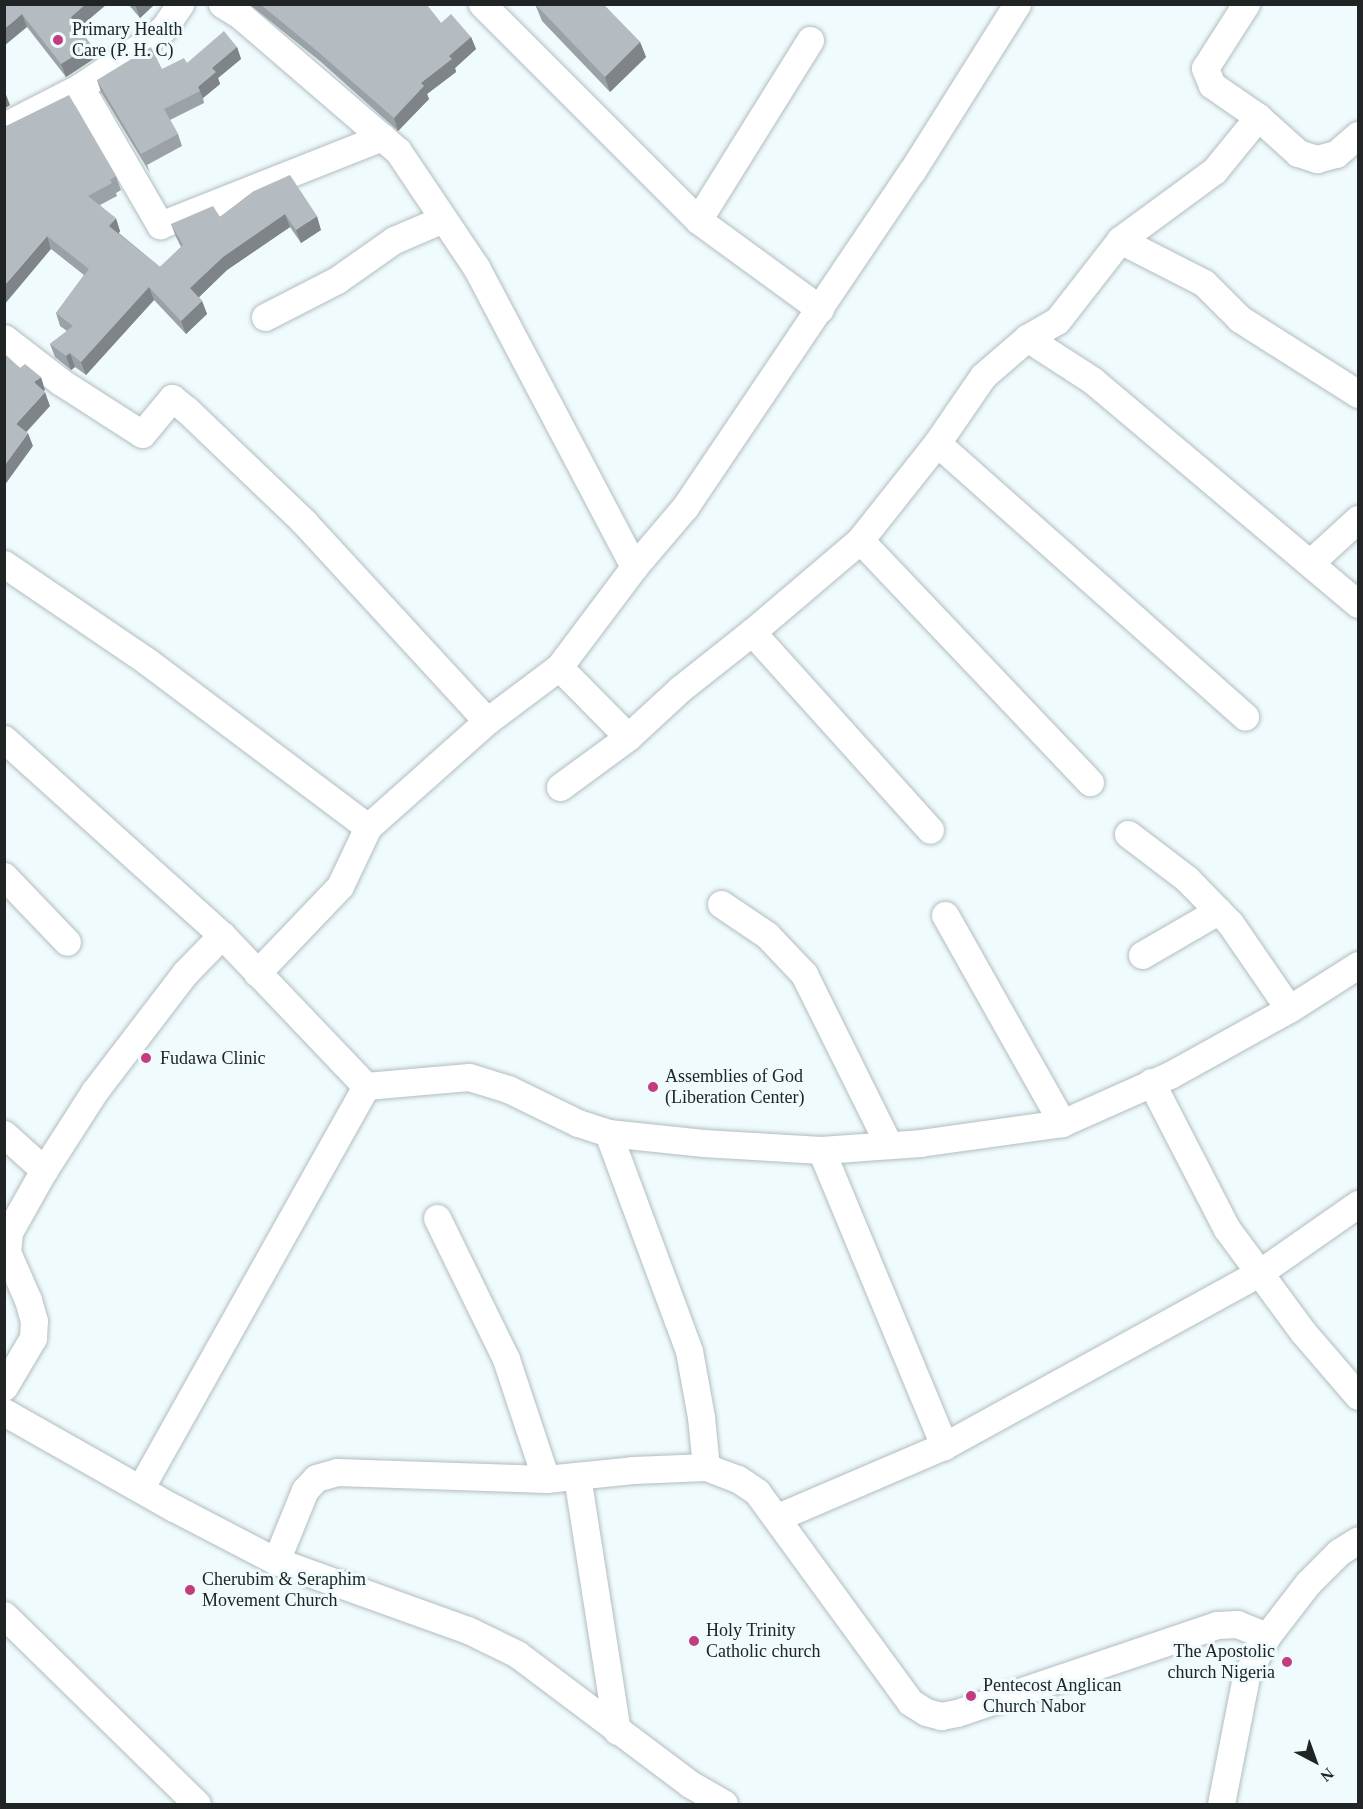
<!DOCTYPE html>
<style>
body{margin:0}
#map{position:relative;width:1363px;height:1809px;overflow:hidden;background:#f0fbfe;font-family:"Times New Roman",serif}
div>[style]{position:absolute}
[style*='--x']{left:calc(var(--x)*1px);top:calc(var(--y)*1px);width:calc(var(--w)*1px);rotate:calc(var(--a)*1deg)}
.roads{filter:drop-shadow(0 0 2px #b2bdc0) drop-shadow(0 0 2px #b2bdc0)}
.minor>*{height:27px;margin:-13.5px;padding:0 13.5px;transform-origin:13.5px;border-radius:13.5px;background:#fff}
.wall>*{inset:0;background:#9ba2a7}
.shaded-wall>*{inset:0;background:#7e8488}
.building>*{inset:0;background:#b4bcc2}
.dots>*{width:16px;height:16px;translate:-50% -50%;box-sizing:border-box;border:3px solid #f0fbfe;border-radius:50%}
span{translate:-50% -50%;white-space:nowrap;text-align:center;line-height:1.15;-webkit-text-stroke:6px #f0fbfe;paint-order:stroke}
.poi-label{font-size:18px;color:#202425}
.left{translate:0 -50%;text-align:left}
.right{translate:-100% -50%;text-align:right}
.frame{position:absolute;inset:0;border:6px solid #202425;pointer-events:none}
.north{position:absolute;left:1285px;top:1731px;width:60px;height:60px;-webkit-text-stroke:4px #f0fbfe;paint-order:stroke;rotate:139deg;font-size:16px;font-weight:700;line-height:24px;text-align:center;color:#202425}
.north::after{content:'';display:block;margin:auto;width:21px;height:27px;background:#202425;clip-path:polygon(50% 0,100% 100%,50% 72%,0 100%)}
</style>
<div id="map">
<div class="roads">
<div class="minor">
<i style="--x:222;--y:4;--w:22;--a:32"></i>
<i style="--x:241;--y:16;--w:207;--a:40.7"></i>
<i style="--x:398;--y:151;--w:140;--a:56.1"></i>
<i style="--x:476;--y:267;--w:339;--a:62.2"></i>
<i style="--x:482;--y:4;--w:305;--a:45"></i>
<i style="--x:698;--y:220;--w:151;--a:36.1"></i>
<i style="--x:1246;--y:4;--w:76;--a:122.6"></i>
<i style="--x:1205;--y:68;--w:18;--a:68"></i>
<i style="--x:1212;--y:85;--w:56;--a:34.8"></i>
<i style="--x:1258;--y:117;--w:54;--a:42"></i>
<i style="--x:1298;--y:153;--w:20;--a:18"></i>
<i style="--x:1317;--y:159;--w:20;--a:-15"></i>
<i style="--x:1336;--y:154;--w:29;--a:-41"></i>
<i style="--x:80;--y:87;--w:160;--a:59.9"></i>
<i style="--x:160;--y:225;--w:239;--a:-21.6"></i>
<i style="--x:4;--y:126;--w:85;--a:-27.2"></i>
<i style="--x:80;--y:87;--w:73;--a:-33.9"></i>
<i style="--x:141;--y:46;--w:29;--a:-38"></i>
<i style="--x:164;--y:28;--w:29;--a:-56"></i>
<i style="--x:698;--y:220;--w:212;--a:-58.1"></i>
<i style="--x:1120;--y:240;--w:94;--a:27.1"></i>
<i style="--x:1204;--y:283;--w:51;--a:45"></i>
<i style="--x:1240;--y:319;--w:140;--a:32.4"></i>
<i style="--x:265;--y:317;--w:81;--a:-27.2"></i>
<i style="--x:337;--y:280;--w:70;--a:-35.1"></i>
<i style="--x:394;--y:240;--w:53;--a:-23.2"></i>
<i style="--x:4;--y:338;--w:72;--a:37.7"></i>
<i style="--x:61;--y:382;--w:96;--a:32.7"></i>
<i style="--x:142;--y:434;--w:47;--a:-50.2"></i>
<i style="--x:172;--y:398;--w:19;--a:39"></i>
<i style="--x:187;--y:410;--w:162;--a:43.7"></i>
<i style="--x:304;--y:522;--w:270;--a:47.4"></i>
<i style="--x:1027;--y:338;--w:77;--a:32.9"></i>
<i style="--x:1092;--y:380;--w:348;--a:40.1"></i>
<i style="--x:937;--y:443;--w:412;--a:41.6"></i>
<i style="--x:860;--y:540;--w:334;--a:46.5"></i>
<i style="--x:1311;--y:562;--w:64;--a:-42.5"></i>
<i style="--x:4;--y:564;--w:174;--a:34.2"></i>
<i style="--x:148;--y:662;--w:275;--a:36.9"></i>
<i style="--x:752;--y:632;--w:266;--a:48"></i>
<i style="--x:559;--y:667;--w:98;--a:45.4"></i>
<i style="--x:628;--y:737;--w:71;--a:-42.7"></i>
<i style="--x:680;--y:689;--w:92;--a:-38.4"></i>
<i style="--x:752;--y:632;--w:142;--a:-40.4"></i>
<i style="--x:860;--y:540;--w:124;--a:-51.6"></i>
<i style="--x:937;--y:443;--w:81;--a:-55.5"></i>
<i style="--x:983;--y:376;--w:58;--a:-40.8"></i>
<i style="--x:1027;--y:338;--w:34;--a:-30"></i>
<i style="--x:1057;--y:321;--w:103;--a:-52.1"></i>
<i style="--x:1120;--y:240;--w:117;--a:-36.3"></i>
<i style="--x:1214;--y:171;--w:70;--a:-50.8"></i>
<i style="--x:4;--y:739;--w:293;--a:42"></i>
<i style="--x:222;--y:935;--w:209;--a:46.4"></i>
<i style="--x:560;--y:787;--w:84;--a:-36.3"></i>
<i style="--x:1128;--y:834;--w:74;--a:37.3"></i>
<i style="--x:1187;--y:879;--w:62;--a:45.7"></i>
<i style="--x:1230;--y:923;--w:104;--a:55.5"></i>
<i style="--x:4;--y:876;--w:91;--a:46.3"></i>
<i style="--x:721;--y:904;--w:55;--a:34"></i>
<i style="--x:767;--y:935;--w:54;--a:46.5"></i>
<i style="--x:804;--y:974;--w:191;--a:63.6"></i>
<i style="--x:945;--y:915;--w:239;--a:60.6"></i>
<i style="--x:1142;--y:955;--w:88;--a:-30.1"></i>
<i style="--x:257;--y:973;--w:120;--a:-46.3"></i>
<i style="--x:340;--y:886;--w:65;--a:-64.6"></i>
<i style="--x:368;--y:827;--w:159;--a:-41.7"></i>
<i style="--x:487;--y:721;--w:90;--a:-36.9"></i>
<i style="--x:559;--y:667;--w:125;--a:-53.1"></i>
<i style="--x:634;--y:567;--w:79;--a:-49.6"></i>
<i style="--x:685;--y:507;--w:405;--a:-56"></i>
<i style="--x:912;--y:171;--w:197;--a:-57.8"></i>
<i style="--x:1151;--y:1082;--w:165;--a:62.7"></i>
<i style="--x:1227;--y:1229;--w:128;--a:53.6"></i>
<i style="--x:1303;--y:1332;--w:84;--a:49.3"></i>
<i style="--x:366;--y:1086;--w:103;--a:-5"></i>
<i style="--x:469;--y:1077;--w:41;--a:17.1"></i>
<i style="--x:508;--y:1089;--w:78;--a:25.9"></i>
<i style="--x:578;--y:1123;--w:32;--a:18"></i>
<i style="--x:608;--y:1133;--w:96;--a:6"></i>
<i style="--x:703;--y:1143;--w:118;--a:3.4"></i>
<i style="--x:821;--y:1150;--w:99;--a:-4"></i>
<i style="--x:920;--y:1143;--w:143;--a:-8"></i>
<i style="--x:1062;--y:1123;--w:118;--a:-24"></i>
<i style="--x:1170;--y:1075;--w:136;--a:-29"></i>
<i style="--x:1289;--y:1009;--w:82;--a:-32.5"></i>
<i style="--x:608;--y:1133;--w:233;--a:69.6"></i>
<i style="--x:689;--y:1351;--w:67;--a:79.7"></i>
<i style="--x:701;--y:1417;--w:50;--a:84.3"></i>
<i style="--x:4;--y:1134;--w:54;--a:42"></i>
<i style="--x:821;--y:1150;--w:321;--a:67.4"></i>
<i style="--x:437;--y:1218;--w:157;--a:63.9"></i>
<i style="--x:506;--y:1359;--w:126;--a:71.6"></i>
<i style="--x:4;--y:1387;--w:57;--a:-59.4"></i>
<i style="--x:33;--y:1338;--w:17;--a:-87"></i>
<i style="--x:34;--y:1321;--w:22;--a:-106"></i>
<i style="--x:28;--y:1300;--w:52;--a:-113.6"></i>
<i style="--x:7;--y:1252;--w:20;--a:-84"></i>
<i style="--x:9;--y:1232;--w:71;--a:-60.6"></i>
<i style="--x:44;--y:1170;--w:93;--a:-57.3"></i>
<i style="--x:94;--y:1092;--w:150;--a:-52.6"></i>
<i style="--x:185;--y:973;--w:53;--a:-45.8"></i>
<i style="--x:4;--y:1412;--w:195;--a:29.5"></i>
<i style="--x:174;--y:1508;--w:115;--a:27.5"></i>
<i style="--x:276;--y:1561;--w:204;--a:19.8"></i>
<i style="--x:468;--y:1630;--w:55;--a:26.1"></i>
<i style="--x:517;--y:1654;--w:216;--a:36.9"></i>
<i style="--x:690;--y:1784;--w:39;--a:30"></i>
<i style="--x:577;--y:1476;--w:258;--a:81.1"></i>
<i style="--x:140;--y:1489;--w:462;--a:-60.7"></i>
<i style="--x:778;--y:1517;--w:181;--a:-23.2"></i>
<i style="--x:944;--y:1446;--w:359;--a:-28.8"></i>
<i style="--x:1259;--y:1273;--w:121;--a:-34.9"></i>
<i style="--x:276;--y:1561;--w:77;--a:-67.8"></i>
<i style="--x:305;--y:1490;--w:16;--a:-47"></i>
<i style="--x:316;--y:1478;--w:22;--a:-16"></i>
<i style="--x:337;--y:1472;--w:209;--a:1.9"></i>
<i style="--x:546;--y:1479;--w:87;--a:-5.9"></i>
<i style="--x:633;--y:1470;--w:73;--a:-2.4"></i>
<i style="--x:706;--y:1467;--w:34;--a:21"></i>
<i style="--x:738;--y:1479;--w:23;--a:34"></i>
<i style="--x:757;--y:1492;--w:260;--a:53.9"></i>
<i style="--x:910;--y:1702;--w:19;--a:32"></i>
<i style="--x:926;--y:1712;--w:16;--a:15"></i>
<i style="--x:941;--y:1716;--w:16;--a:-11"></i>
<i style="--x:957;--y:1713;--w:274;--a:-18.7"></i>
<i style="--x:1217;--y:1625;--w:20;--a:-3"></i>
<i style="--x:1237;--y:1624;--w:32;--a:22"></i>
<i style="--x:4;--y:1615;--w:270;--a:44.4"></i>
<i style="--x:1221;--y:1804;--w:130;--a:-78.9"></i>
<i style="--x:1246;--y:1676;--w:45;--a:-62.3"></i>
<i style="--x:1267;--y:1636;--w:67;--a:-52.3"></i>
<i style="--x:1308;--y:1583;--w:44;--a:-45"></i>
<i style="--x:1339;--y:1552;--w:22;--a:-32"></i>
</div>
</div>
<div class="wall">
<i style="clip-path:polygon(4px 4px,107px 4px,79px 28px,91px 45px,95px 58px,66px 77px,27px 27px)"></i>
<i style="clip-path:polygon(128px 4px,155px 4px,140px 18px)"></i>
<i style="clip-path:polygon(249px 4px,426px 4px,441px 23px,471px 37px,476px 49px,455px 68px,456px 72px,427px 94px,429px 99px,398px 131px,321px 62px)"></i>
<i style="clip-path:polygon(535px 4px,603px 4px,640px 42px,646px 57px,610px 92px,542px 21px)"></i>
<i style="clip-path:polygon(237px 47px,241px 59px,218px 78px,220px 84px,203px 98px,204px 103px,170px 120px,178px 134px,182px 146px,147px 165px,150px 173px,101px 92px,97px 80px,162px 69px,187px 63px)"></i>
<i style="clip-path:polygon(4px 127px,116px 176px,121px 190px,116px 193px,117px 196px,100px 205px,120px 231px,119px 233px,160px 267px,181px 247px,176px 237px,171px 224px,220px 217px,254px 191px,321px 230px,301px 243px,290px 227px,227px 270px,199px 297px,202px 301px,207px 314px,186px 334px,154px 300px,86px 375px,75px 367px,71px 370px,55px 357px,50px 344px,67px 331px,60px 326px,56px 313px,84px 275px,51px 249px)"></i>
</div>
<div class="shaded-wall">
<i style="clip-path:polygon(86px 4px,107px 4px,76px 30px,71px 17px)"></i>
<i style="clip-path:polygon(135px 4px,155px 4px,140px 18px)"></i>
<i style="clip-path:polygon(22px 14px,27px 27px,4px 46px,4px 29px)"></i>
<i style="clip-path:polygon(471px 37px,476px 49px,455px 68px,456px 72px,427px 94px,429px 99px,398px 131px,394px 118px,421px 83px,449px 56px)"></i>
<i style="clip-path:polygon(640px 42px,646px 57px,610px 92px,605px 77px)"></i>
<i style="clip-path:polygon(91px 45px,95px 58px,66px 77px,61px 64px)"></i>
<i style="clip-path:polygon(237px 47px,241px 59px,218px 78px,220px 84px,203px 98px,198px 87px,212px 68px)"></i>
<i style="clip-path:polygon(5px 92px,10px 105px,4px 109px,4px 93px)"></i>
<i style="clip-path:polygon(285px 214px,290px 227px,227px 270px,195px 301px,190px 288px,223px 257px)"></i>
<i style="clip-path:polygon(317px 216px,321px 230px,301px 243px,296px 230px)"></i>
<i style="clip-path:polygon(116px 218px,120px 231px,114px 239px,109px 226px)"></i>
<i style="clip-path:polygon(47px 236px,51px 249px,4px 305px,4px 286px)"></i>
<i style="clip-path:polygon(149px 287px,154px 300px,86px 375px,81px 362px)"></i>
<i style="clip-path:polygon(202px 301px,207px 314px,186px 334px,181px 321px)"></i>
<i style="clip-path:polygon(70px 353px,75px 367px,71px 370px,66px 356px)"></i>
<i style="clip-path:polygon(41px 377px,45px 390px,38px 395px,34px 382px)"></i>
<i style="clip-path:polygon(45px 392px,50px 406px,21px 438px,16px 424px)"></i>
<i style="clip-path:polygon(28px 433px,33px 446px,4px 486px,4px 466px)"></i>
</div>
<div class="building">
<i style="clip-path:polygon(4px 4px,86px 4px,71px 17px,91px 45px,61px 64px,22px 14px,4px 29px)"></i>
<i style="clip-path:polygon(260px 4px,426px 4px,441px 23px,451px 14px,471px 37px,449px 56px,452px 59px,421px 83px,424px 86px,394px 118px,316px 50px)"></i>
<i style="clip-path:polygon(538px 4px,603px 4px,640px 42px,605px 77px,537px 6px)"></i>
<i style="clip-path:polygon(224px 31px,237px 47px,212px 68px,216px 72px,198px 87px,200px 91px,164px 109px,178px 134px,141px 154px,145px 161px,97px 80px,151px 47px,162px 69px,184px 58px,187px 63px)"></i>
<i style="clip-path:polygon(69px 95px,116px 176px,110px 180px,112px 183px,88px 196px,116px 218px,109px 226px,160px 267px,183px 245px,171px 224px,213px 206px,220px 217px,254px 191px,290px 175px,317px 216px,296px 230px,285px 214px,223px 257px,190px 288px,202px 301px,181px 321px,149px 287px,81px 362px,70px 353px,66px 356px,50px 344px,73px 326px,56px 313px,89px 269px,47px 236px,4px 286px,4px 127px)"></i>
<i style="clip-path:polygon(6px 355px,20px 368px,25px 364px,41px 377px,34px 382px,45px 392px,16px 424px,28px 433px,4px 466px,4px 357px)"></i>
</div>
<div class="dots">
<i style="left:58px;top:40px;background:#c33d7e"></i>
<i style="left:146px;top:1058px;background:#c33d7e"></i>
<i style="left:653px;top:1087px;background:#c33d7e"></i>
<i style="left:190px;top:1590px;background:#c33d7e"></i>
<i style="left:694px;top:1641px;background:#c33d7e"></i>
<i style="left:1287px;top:1662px;background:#c33d7e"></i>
<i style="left:971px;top:1696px;background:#c33d7e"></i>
</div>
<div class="poi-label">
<span class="left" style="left:72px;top:40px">Primary Health<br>Care (P. H. C)</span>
<span class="left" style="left:160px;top:1058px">Fudawa Clinic</span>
<span class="left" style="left:665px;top:1087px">Assemblies of God<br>(Liberation Center)</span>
<span class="left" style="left:202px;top:1590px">Cherubim &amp; Seraphim<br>Movement Church</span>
<span class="left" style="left:706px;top:1641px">Holy Trinity<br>Catholic church</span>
<span class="right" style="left:1275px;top:1662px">The Apostolic<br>church Nigeria</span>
<span class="left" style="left:983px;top:1696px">Pentecost Anglican<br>Church Nabor</span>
</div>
<div class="frame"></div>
<div class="north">N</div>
</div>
